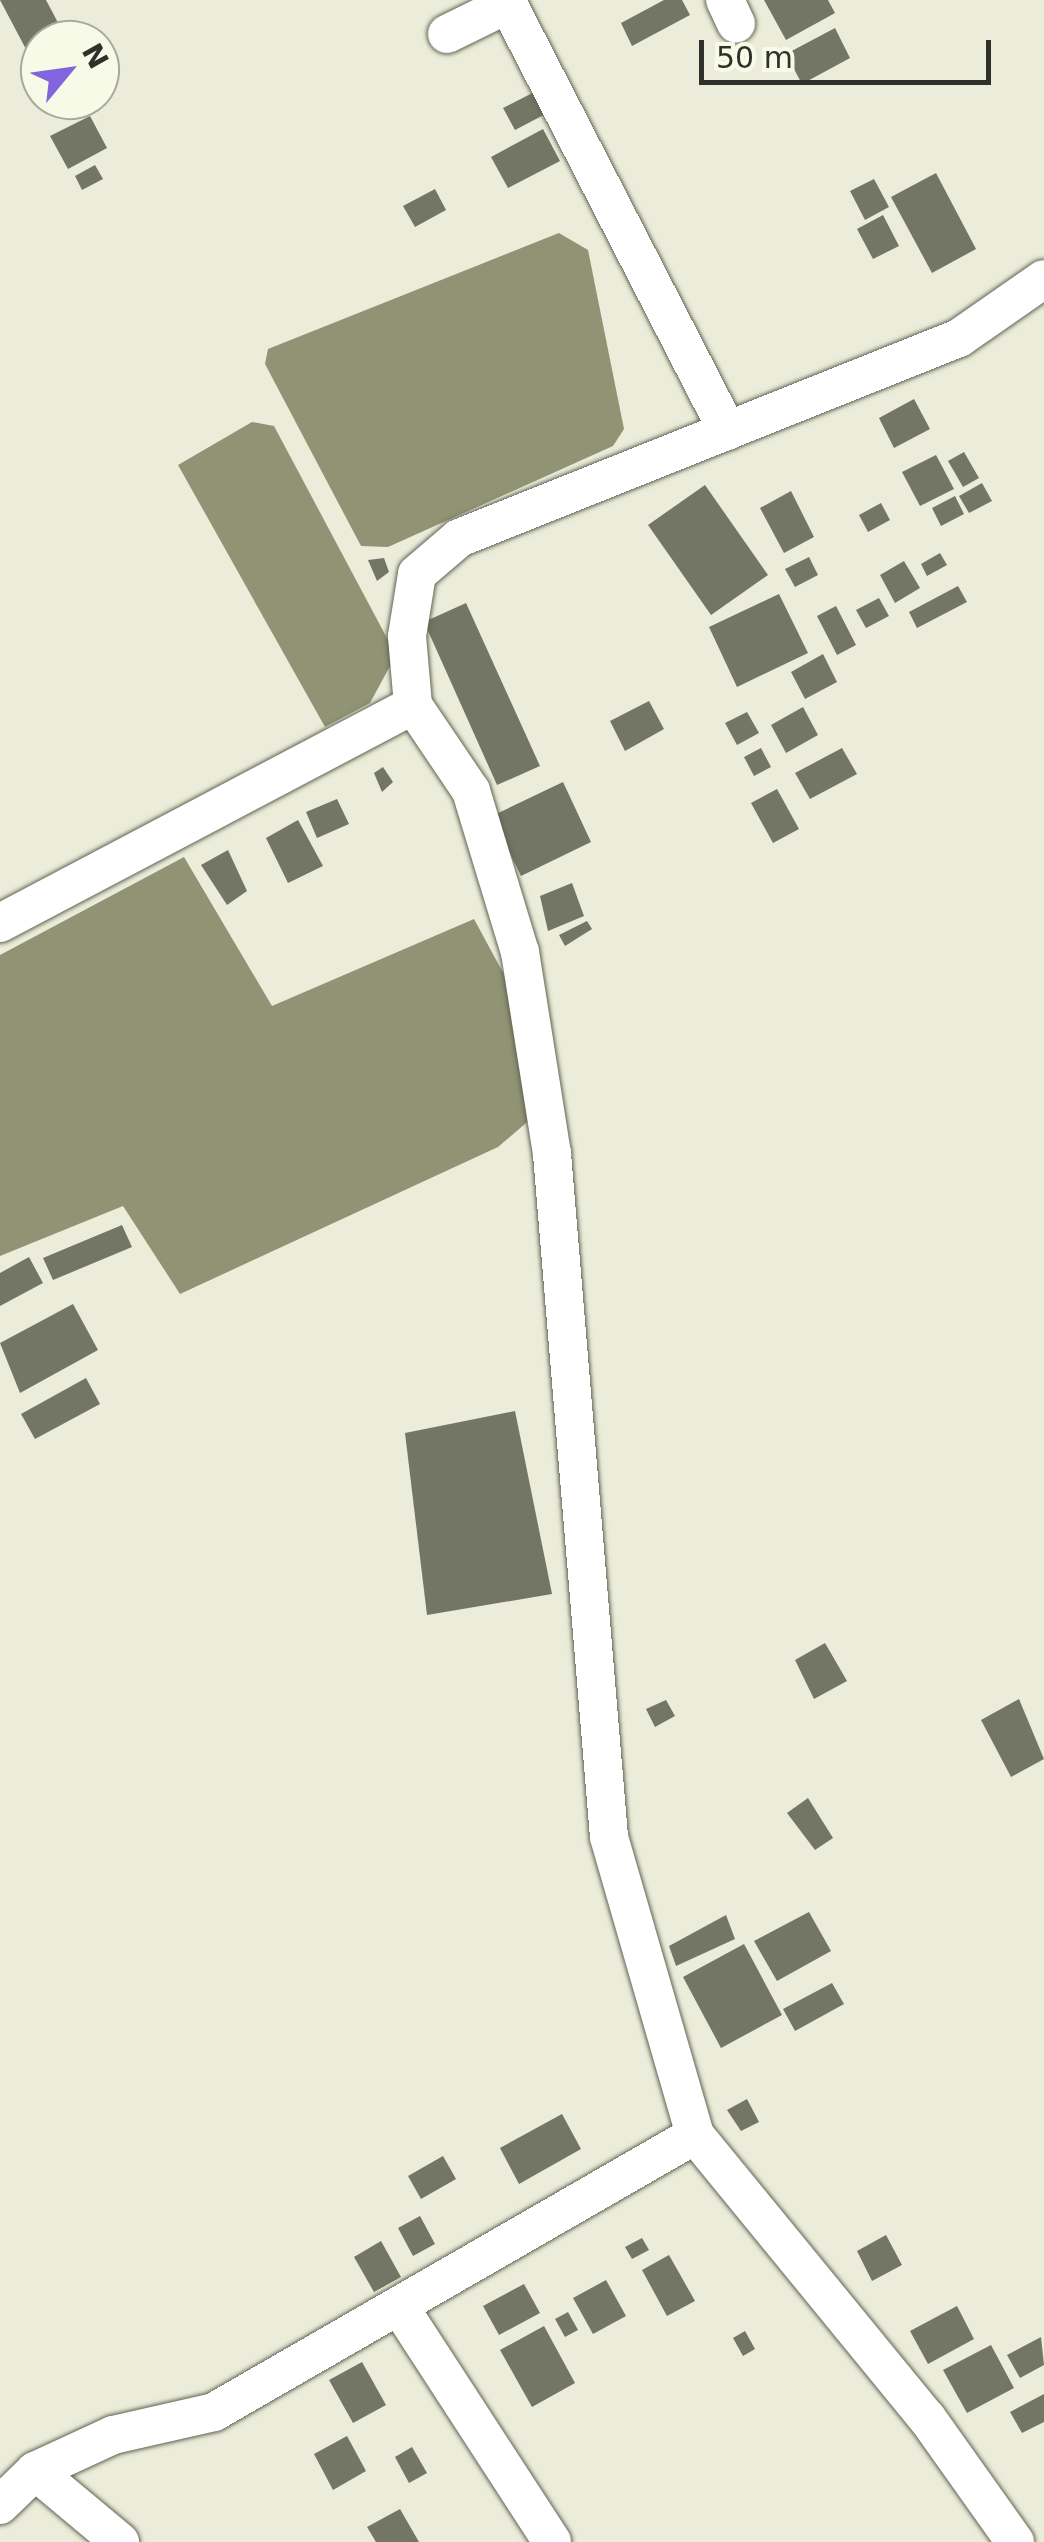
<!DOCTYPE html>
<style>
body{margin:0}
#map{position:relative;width:1044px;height:2542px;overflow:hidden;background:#ebedda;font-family:"DejaVu Sans",sans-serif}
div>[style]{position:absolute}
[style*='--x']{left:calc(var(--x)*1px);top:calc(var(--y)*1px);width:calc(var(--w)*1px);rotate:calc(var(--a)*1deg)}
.water>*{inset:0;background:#909374}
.building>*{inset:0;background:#737565}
.roads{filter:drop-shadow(0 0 2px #616353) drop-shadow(0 0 2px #616353)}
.street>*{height:38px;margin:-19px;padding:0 19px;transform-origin:19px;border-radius:19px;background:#fff}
span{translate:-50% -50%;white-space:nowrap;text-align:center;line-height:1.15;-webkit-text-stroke:10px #f8fae8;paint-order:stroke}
.north{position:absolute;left:20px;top:20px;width:100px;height:100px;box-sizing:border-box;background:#f8fae8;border:2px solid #a8a99c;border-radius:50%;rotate:61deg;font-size:28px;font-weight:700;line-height:40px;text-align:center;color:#30302a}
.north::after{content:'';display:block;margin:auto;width:35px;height:45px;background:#8364df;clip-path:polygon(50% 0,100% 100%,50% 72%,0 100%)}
.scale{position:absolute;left:699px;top:40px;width:292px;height:45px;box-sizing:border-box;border:5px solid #30302a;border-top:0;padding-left:12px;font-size:30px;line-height:35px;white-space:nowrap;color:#30302a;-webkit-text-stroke:8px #f8fae8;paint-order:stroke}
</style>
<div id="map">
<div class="water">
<i style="clip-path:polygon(559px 233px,588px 250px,624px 429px,613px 446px,388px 547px,361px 546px,265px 364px,268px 349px)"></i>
<i style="clip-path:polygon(252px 422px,274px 426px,396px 655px,370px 703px,325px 727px,178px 465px)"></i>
<i style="clip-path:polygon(184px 857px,272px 1006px,474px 919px,513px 991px,533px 1117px,498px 1147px,180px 1294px,123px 1206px,0 1256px,0 955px)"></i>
</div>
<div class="building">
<i style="clip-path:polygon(0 0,46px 0,64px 34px,28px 53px)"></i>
<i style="clip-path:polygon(664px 0,682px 0,690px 15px,632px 46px,621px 23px)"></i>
<i style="clip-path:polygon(764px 0,828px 0,835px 13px,786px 40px)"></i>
<i style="clip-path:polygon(835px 28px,850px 58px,802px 84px,786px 54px)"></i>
<i style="clip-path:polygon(546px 86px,557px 108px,515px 130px,503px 108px)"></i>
<i style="clip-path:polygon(90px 116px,107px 148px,68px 169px,50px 136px)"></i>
<i style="clip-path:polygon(543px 129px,560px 161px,508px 188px,491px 157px)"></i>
<i style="clip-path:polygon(95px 165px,103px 179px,82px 190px,75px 176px)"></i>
<i style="clip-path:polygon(936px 173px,976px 249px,932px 273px,891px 197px)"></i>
<i style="clip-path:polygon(874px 179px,889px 207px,865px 220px,850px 191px)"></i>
<i style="clip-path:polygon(435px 189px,446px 210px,415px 227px,403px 206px)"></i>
<i style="clip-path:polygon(883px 215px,899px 246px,873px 259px,857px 229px)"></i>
<i style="clip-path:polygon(914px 399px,930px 429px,894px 448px,879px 418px)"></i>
<i style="clip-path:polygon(964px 452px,979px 478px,963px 487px,948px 461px)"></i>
<i style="clip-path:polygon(936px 455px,954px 489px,920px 506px,902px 472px)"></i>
<i style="clip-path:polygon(982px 483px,992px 501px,969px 513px,959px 496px)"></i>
<i style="clip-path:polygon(705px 485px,768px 575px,711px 615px,648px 525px)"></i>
<i style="clip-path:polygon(791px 491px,814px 537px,784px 553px,760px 508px)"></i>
<i style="clip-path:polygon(955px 496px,964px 514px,941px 526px,932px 508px)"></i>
<i style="clip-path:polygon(881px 503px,890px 520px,868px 532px,859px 515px)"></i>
<i style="clip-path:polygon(940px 553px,947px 565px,927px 576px,921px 564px)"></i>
<i style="clip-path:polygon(809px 557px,818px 575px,795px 587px,785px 569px)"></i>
<i style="clip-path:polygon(384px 558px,389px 572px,377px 581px,368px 560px)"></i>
<i style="clip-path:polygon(904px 561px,920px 588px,895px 603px,880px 575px)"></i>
<i style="clip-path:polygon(958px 586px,967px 602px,917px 628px,909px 612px)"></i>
<i style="clip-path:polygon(779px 594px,808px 653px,737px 687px,709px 627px)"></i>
<i style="clip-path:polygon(879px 598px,889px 616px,866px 628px,856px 610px)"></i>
<i style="clip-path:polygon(466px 603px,540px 766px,497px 785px,424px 622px)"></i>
<i style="clip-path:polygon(836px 606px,856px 645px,837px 655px,817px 616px)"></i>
<i style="clip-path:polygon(823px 654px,837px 682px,805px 699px,791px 672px)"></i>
<i style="clip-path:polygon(649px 701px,664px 729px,625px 751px,610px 721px)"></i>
<i style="clip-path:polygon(803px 707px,818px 735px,786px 753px,771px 725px)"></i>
<i style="clip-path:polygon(747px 712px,759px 733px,737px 745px,725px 723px)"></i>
<i style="clip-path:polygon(761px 748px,771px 767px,754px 776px,744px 757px)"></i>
<i style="clip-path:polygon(842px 748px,857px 774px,810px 799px,795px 773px)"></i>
<i style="clip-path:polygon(383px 767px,393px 782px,382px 792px,374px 773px)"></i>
<i style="clip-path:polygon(563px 782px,591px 842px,521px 876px,492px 816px)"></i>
<i style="clip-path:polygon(777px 789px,799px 829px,773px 843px,751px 803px)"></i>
<i style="clip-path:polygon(337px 799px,349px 824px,317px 838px,306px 812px)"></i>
<i style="clip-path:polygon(298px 820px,323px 866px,288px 883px,266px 838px)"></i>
<i style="clip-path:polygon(228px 850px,247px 891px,227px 905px,201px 865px)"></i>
<i style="clip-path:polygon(572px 883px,584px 916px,548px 931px,540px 896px)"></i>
<i style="clip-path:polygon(587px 921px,592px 929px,565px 946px,559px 935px)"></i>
<i style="clip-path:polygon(122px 1225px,132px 1247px,53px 1280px,43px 1258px)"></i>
<i style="clip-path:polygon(29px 1257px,43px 1283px,0 1306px,0 1273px)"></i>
<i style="clip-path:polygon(73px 1304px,98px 1350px,20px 1393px,0 1343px)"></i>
<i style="clip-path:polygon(86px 1378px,100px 1404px,35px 1439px,21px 1414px)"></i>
<i style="clip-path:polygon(515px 1411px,552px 1594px,427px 1615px,405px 1433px)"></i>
<i style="clip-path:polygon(825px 1643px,847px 1681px,814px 1699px,795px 1660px)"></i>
<i style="clip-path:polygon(1019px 1699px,1044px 1759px,1011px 1777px,981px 1720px)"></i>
<i style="clip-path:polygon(666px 1700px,675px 1716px,655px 1727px,646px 1709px)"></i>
<i style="clip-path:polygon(808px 1798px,833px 1838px,815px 1850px,787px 1813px)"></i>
<i style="clip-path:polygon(809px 1912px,831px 1951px,777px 1981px,754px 1941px)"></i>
<i style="clip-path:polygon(726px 1915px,735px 1939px,676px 1966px,669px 1946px)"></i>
<i style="clip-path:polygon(744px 1944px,782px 2015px,721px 2048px,683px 1977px)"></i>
<i style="clip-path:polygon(832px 1983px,844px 2004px,795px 2031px,783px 2009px)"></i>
<i style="clip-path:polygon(747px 2099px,759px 2122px,741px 2131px,727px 2110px)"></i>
<i style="clip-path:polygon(562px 2114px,581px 2149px,519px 2184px,500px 2148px)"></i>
<i style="clip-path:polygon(443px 2156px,456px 2179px,421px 2199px,408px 2176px)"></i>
<i style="clip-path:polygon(420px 2216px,435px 2244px,413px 2256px,398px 2228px)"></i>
<i style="clip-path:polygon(886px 2235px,902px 2265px,872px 2281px,857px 2251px)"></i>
<i style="clip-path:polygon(642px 2238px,649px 2250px,632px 2259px,625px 2247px)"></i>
<i style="clip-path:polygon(381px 2241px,401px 2277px,374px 2292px,354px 2257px)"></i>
<i style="clip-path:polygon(669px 2255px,695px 2301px,667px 2316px,642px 2270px)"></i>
<i style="clip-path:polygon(606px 2280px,626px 2316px,593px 2334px,573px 2298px)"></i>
<i style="clip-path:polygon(524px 2284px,540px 2313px,499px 2335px,483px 2306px)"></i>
<i style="clip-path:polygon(957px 2306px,974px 2339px,928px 2364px,910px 2331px)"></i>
<i style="clip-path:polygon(568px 2312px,578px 2330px,565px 2337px,555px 2319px)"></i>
<i style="clip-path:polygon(544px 2326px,575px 2383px,532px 2407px,500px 2350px)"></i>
<i style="clip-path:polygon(745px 2331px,755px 2349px,743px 2356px,733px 2338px)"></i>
<i style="clip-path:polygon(1041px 2337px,1044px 2365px,1020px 2378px,1007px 2355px)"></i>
<i style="clip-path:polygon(991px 2345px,1014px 2388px,967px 2413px,943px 2370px)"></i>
<i style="clip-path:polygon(362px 2362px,386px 2405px,353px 2423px,329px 2380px)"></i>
<i style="clip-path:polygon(1044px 2394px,1044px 2422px,1022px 2433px,1010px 2412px)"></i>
<i style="clip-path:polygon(347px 2436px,366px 2471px,333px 2490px,314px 2454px)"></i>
<i style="clip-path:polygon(412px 2447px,427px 2473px,409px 2483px,395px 2457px)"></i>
<i style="clip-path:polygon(400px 2509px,419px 2542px,376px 2542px,367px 2527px)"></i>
</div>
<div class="roads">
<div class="street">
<i style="--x:725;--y:0;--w:26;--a:65"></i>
<i style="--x:447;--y:34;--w:68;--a:-26.2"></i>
<i style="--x:508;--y:4;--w:480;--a:62.8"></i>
<i style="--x:413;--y:705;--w:104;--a:56"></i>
<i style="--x:471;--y:791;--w:168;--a:73.1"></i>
<i style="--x:520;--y:952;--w:205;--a:81"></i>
<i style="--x:552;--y:1154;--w:685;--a:85.23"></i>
<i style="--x:609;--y:1837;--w:310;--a:73.9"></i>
<i style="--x:695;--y:2135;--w:366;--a:50.7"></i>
<i style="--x:927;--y:2418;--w:152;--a:54.6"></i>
<i style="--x:0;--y:923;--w:467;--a:-27.8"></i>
<i style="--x:413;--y:705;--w:69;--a:-95"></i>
<i style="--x:407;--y:636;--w:63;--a:-80.8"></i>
<i style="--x:417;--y:574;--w:55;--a:-40.6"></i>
<i style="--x:459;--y:538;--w:539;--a:-21.8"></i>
<i style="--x:959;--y:338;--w:103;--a:-34.8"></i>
<i style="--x:399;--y:2306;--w:281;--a:57"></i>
<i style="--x:35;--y:2471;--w:111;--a:39.9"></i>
<i style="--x:0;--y:2505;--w:49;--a:-44.2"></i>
<i style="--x:35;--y:2471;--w:86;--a:-24.8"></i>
<i style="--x:113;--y:2435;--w:104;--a:-12.8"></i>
<i style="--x:214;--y:2412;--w:555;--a:-29.94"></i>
</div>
</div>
<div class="north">N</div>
<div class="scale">50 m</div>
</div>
